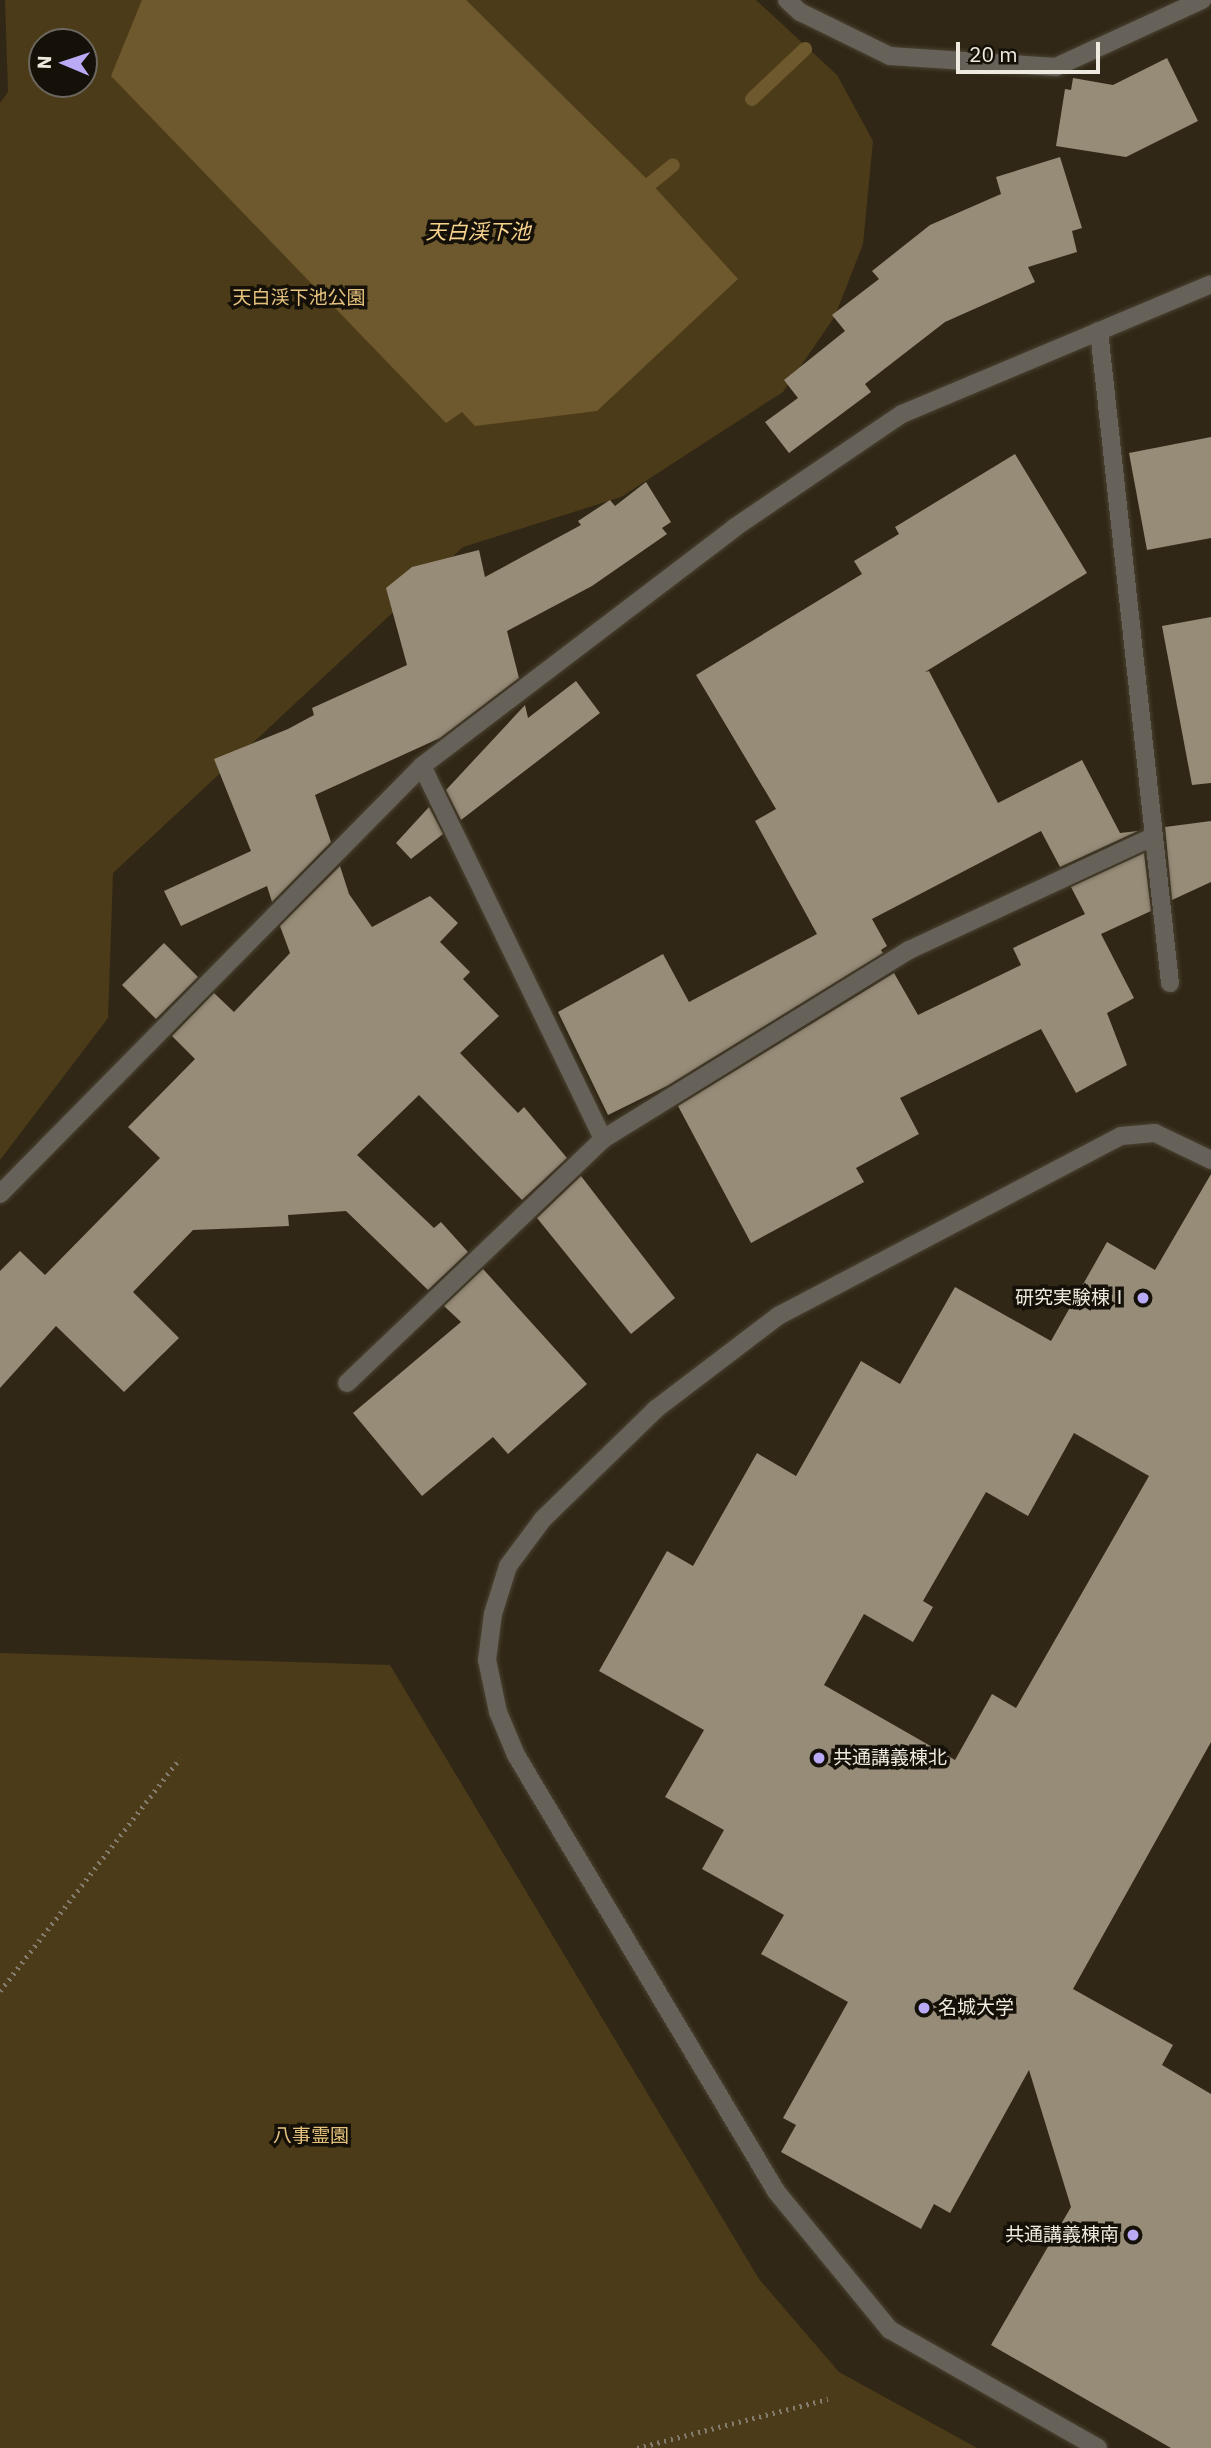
<!DOCTYPE html>
<meta charset="utf-8">
<style>
body{margin:0}
#map{position:relative;width:1211px;height:2448px;overflow:hidden;background:#302716;font-family:"IBM Plex Sans","Noto Sans JP",sans-serif}
div>[style]{position:absolute}
[style*='--x']{left:calc(var(--x)*1px);top:calc(var(--y)*1px);width:calc(var(--w)*1px);rotate:calc(var(--a)*1deg)}
.green>*{inset:0;background:#4c3b18}
.water>*{inset:0;background:#6e592e}
.stream>*{height:14px;margin:-7px;padding:0 7px;transform-origin:7px;border-radius:7px;background:#6e592e}
.building>*{inset:0;background:#968c78}
.path>*{height:4.5px;margin-top:-2.25px;transform-origin:0;background:repeating-linear-gradient(90deg,#847d6f 0 2px,transparent 0 7px)}
.roads{filter:drop-shadow(0 0 2px #4b4232) drop-shadow(0 0 2px #4b4232)}
.minor>*{height:18px;margin:-9px;padding:0 9px;transform-origin:9px;border-radius:9px;background:#666259}
.dots>*{width:19px;height:19px;translate:-50% -50%;box-sizing:border-box;border:4px solid #151109;border-radius:50%}
span{translate:-50% -50%;white-space:nowrap;text-align:center;line-height:1.15;-webkit-text-stroke:7px #151109;paint-order:stroke}
.park-label{font-size:19px;color:#e5c27d}
.poi-label{font-size:19px;color:#efeadf}
.right{translate:-100% -50%;text-align:right}
.left{translate:0 -50%;text-align:left}
.water-label{font-size:21px;color:#f7d38e;font-style:italic}
.north{position:absolute;left:28px;top:28px;width:70px;height:70px;box-sizing:border-box;background:#151109;border:2px solid #6c685f;border-radius:50%;rotate:272deg;font-size:19px;font-weight:700;line-height:28px;text-align:center;color:#efeadf}
.north::after{content:'';display:block;margin:auto;width:24px;height:32px;background:#baaaf6;clip-path:polygon(50% 0,100% 100%,50% 72%,0 100%)}
.scale{position:absolute;left:956px;top:42px;width:144px;height:32px;box-sizing:border-box;border:4px solid #efeadf;border-top:0;padding-left:9px;font-size:21px;line-height:24px;white-space:nowrap;color:#efeadf;-webkit-text-stroke:5px #151109;paint-order:stroke}
</style>
<div id="map">
<div class="green">
<i style="clip-path:polygon(evenodd,5px 0,756px 0,837px 75px,873px 141px,863px 244px,835px 316px,783px 392px,621px 497px,463px 547px,113px 873px,108px 1018px,0 1160px,0 103px,8px 92px,5px 0,42px 42px,84px 42px,84px 84px,42px 84px,42px 42px)"></i>
<i style="clip-path:polygon(0 1653px,390px 1665px,759px 2279px,839px 2372px,977px 2448px,0 2448px)"></i>
</div>
<div class="water">
<i style="clip-path:polygon(142px 0,466px 0,651px 183px,738px 279px,597px 411px,475px 426px,462px 412px,446px 423px,111px 76px)"></i>
</div>
<div class="stream">
<i style="--x:752;--y:99;--w:73;--a:-43.3"></i>
<i style="--x:651;--y:183;--w:28;--a:-39"></i>
</div>
<div class="building">
<i style="clip-path:polygon(1167px 58px,1198px 121px,1126px 157px,1056px 146px,1065px 89px,1071px 90px,1073px 78px,1113px 85px)"></i>
<i style="clip-path:polygon(1060px 157px,1082px 228px,1072px 231px,1077px 252px,1028px 267px,1035px 282px,945px 322px,865px 384px,871px 392px,789px 453px,765px 422px,798px 398px,784px 380px,845px 331px,832px 315px,879px 279px,872px 271px,930px 225px,1001px 194px,996px 177px)"></i>
<i style="clip-path:polygon(1211px 437px,1211px 538px,1147px 550px,1129px 453px)"></i>
<i style="clip-path:polygon(1015px 454px,1087px 573px,925px 672px,929px 671px,998px 803px,1082px 760px,1120px 833px,1138px 831px,1060px 867px,1041px 831px,872px 919px,887px 946px,881px 950px,883px 953px,667px 1086px,608px 1115px,558px 1012px,663px 954px,689px 1002px,817px 934px,755px 821px,776px 809px,696px 675px,862px 574px,854px 561px,899px 534px,895px 527px)"></i>
<i style="clip-path:polygon(646px 482px,671px 522px,662px 528px,667px 534px,592px 586px,507px 631px,519px 678px,440px 738px,315px 795px,331px 842px,272px 902px,267px 886px,181px 926px,164px 891px,251px 851px,214px 759px,288px 729px,314px 715px,312px 708px,407px 665px,386px 588px,412px 567px,479px 550px,485px 577px,581px 525px,578px 521px,610px 500px,615px 506px)"></i>
<i style="clip-path:polygon(1211px 617px,1211px 783px,1192px 785px,1162px 626px)"></i>
<i style="clip-path:polygon(576px 681px,600px 713px,461px 820px,446px 790px,525px 705px,528px 718px)"></i>
<i style="clip-path:polygon(429px 807px,443px 834px,411px 859px,396px 843px)"></i>
<i style="clip-path:polygon(1211px 821px,1211px 882px,1172px 900px,1165px 827px)"></i>
<i style="clip-path:polygon(1144px 853px,1151px 911px,1101px 934px,1134px 998px,1107px 1013px,1127px 1065px,1076px 1093px,1041px 1029px,900px 1098px,919px 1134px,856px 1168px,864px 1182px,751px 1243px,678px 1106px,894px 973px,918px 1015px,1021px 965px,1013px 948px,1085px 914px,1071px 887px)"></i>
<i style="clip-path:polygon(340px 866px,349px 894px,372px 927px,430px 896px,458px 923px,440px 942px,470px 972px,463px 979px,499px 1016px,460px 1053px,518px 1113px,524px 1107px,567px 1158px,522px 1200px,419px 1095px,357px 1155px,434px 1228px,441px 1222px,468px 1252px,428px 1290px,346px 1211px,288px 1215px,289px 1226px,193px 1230px,133px 1292px,179px 1338px,124px 1392px,56px 1326px,0 1388px,0 1271px,20px 1251px,45px 1275px,160px 1158px,128px 1127px,195px 1059px,172px 1036px,214px 993px,234px 1012px,290px 953px,280px 926px)"></i>
<i style="clip-path:polygon(164px 943px,198px 977px,156px 1019px,122px 985px)"></i>
<i style="clip-path:polygon(evenodd,1211px 1174px,1211px 1742px,1073px 1989px,1173px 2045px,1162px 2065px,1211px 2094px,1211px 2448px,1171px 2448px,991px 2345px,1071px 2207px,1029px 2070px,950px 2213px,934px 2204px,921px 2229px,781px 2152px,796px 2125px,783px 2118px,848px 2002px,761px 1954px,784px 1915px,702px 1869px,724px 1830px,665px 1797px,704px 1730px,599px 1671px,667px 1551px,693px 1566px,757px 1453px,796px 1476px,861px 1361px,900px 1384px,955px 1287px,1051px 1341px,1107px 1242px,1155px 1270px,1211px 1174px,1074px 1433px,1149px 1476px,1016px 1708px,992px 1694px,955px 1760px,824px 1685px,864px 1614px,913px 1642px,933px 1607px,923px 1601px,986px 1492px,1028px 1516px,1074px 1433px)"></i>
<i style="clip-path:polygon(581px 1176px,675px 1298px,631px 1334px,537px 1218px)"></i>
<i style="clip-path:polygon(483px 1269px,587px 1384px,508px 1454px,493px 1437px,422px 1496px,353px 1413px,461px 1322px,444px 1306px)"></i>
</div>
<div class="path">
<i style="--x:0;--y:1991;--w:294;--a:-52.3"></i>
<i style="--x:637;--y:2448;--w:197;--a:-14.4"></i>
</div>
<div class="roads">
<div class="minor">
<i style="--x:787;--y:0;--w:18;--a:43"></i>
<i style="--x:800;--y:12;--w:100;--a:26.1"></i>
<i style="--x:890;--y:56;--w:166;--a:3.8"></i>
<i style="--x:1056;--y:67;--w:161;--a:-24.7"></i>
<i style="--x:1099;--y:331;--w:656;--a:83.79"></i>
<i style="--x:422;--y:766;--w:415;--a:64.1"></i>
<i style="--x:0;--y:1194;--w:601;--a:-45.4"></i>
<i style="--x:422;--y:766;--w:392;--a:-37.3"></i>
<i style="--x:734;--y:528;--w:203;--a:-34.2"></i>
<i style="--x:902;--y:414;--w:335;--a:-22.8"></i>
<i style="--x:347;--y:1383;--w:354;--a:-43.6"></i>
<i style="--x:603;--y:1139;--w:360;--a:-31.7"></i>
<i style="--x:909;--y:950;--w:268;--a:-24.9"></i>
<i style="--x:1098;--y:2448;--w:239;--a:-150.4"></i>
<i style="--x:890;--y:2330;--w:180;--a:-129.4"></i>
<i style="--x:776;--y:2191;--w:508;--a:-120.81"></i>
<i style="--x:516;--y:1755;--w:47;--a:-112.7"></i>
<i style="--x:498;--y:1712;--w:53;--a:-101.9"></i>
<i style="--x:487;--y:1660;--w:46;--a:-82.6"></i>
<i style="--x:493;--y:1614;--w:50;--a:-72.6"></i>
<i style="--x:508;--y:1566;--w:59;--a:-53.3"></i>
<i style="--x:543;--y:1519;--w:158;--a:-44.2"></i>
<i style="--x:656;--y:1409;--w:153;--a:-37.3"></i>
<i style="--x:778;--y:1316;--w:387;--a:-27.7"></i>
<i style="--x:1121;--y:1136;--w:34;--a:-5"></i>
<i style="--x:1155;--y:1133;--w:62;--a:25.7"></i>
</div>
</div>
<div class="dots">
<i style="left:1143px;top:1298px;background:#baaaf6"></i>
<i style="left:819px;top:1758px;background:#baaaf6"></i>
<i style="left:924px;top:2008px;background:#baaaf6"></i>
<i style="left:1133px;top:2235px;background:#baaaf6"></i>
</div>
<div class="park-label">
<span style="left:299px;top:298px">天白渓下池公園</span>
<span style="left:311px;top:2136px">八事霊園</span>
</div>
<div class="poi-label">
<span class="right" style="left:1129px;top:1298px">研究実験棟Ⅰ</span>
<span class="left" style="left:833px;top:1758px">共通講義棟北</span>
<span class="left" style="left:938px;top:2008px">名城大学</span>
<span class="right" style="left:1119px;top:2235px">共通講義棟南</span>
</div>
<div class="water-label">
<span style="left:478px;top:231px">天白渓下池</span>
</div>
<div class="north">N</div>
<div class="scale">20 m</div>
</div>
